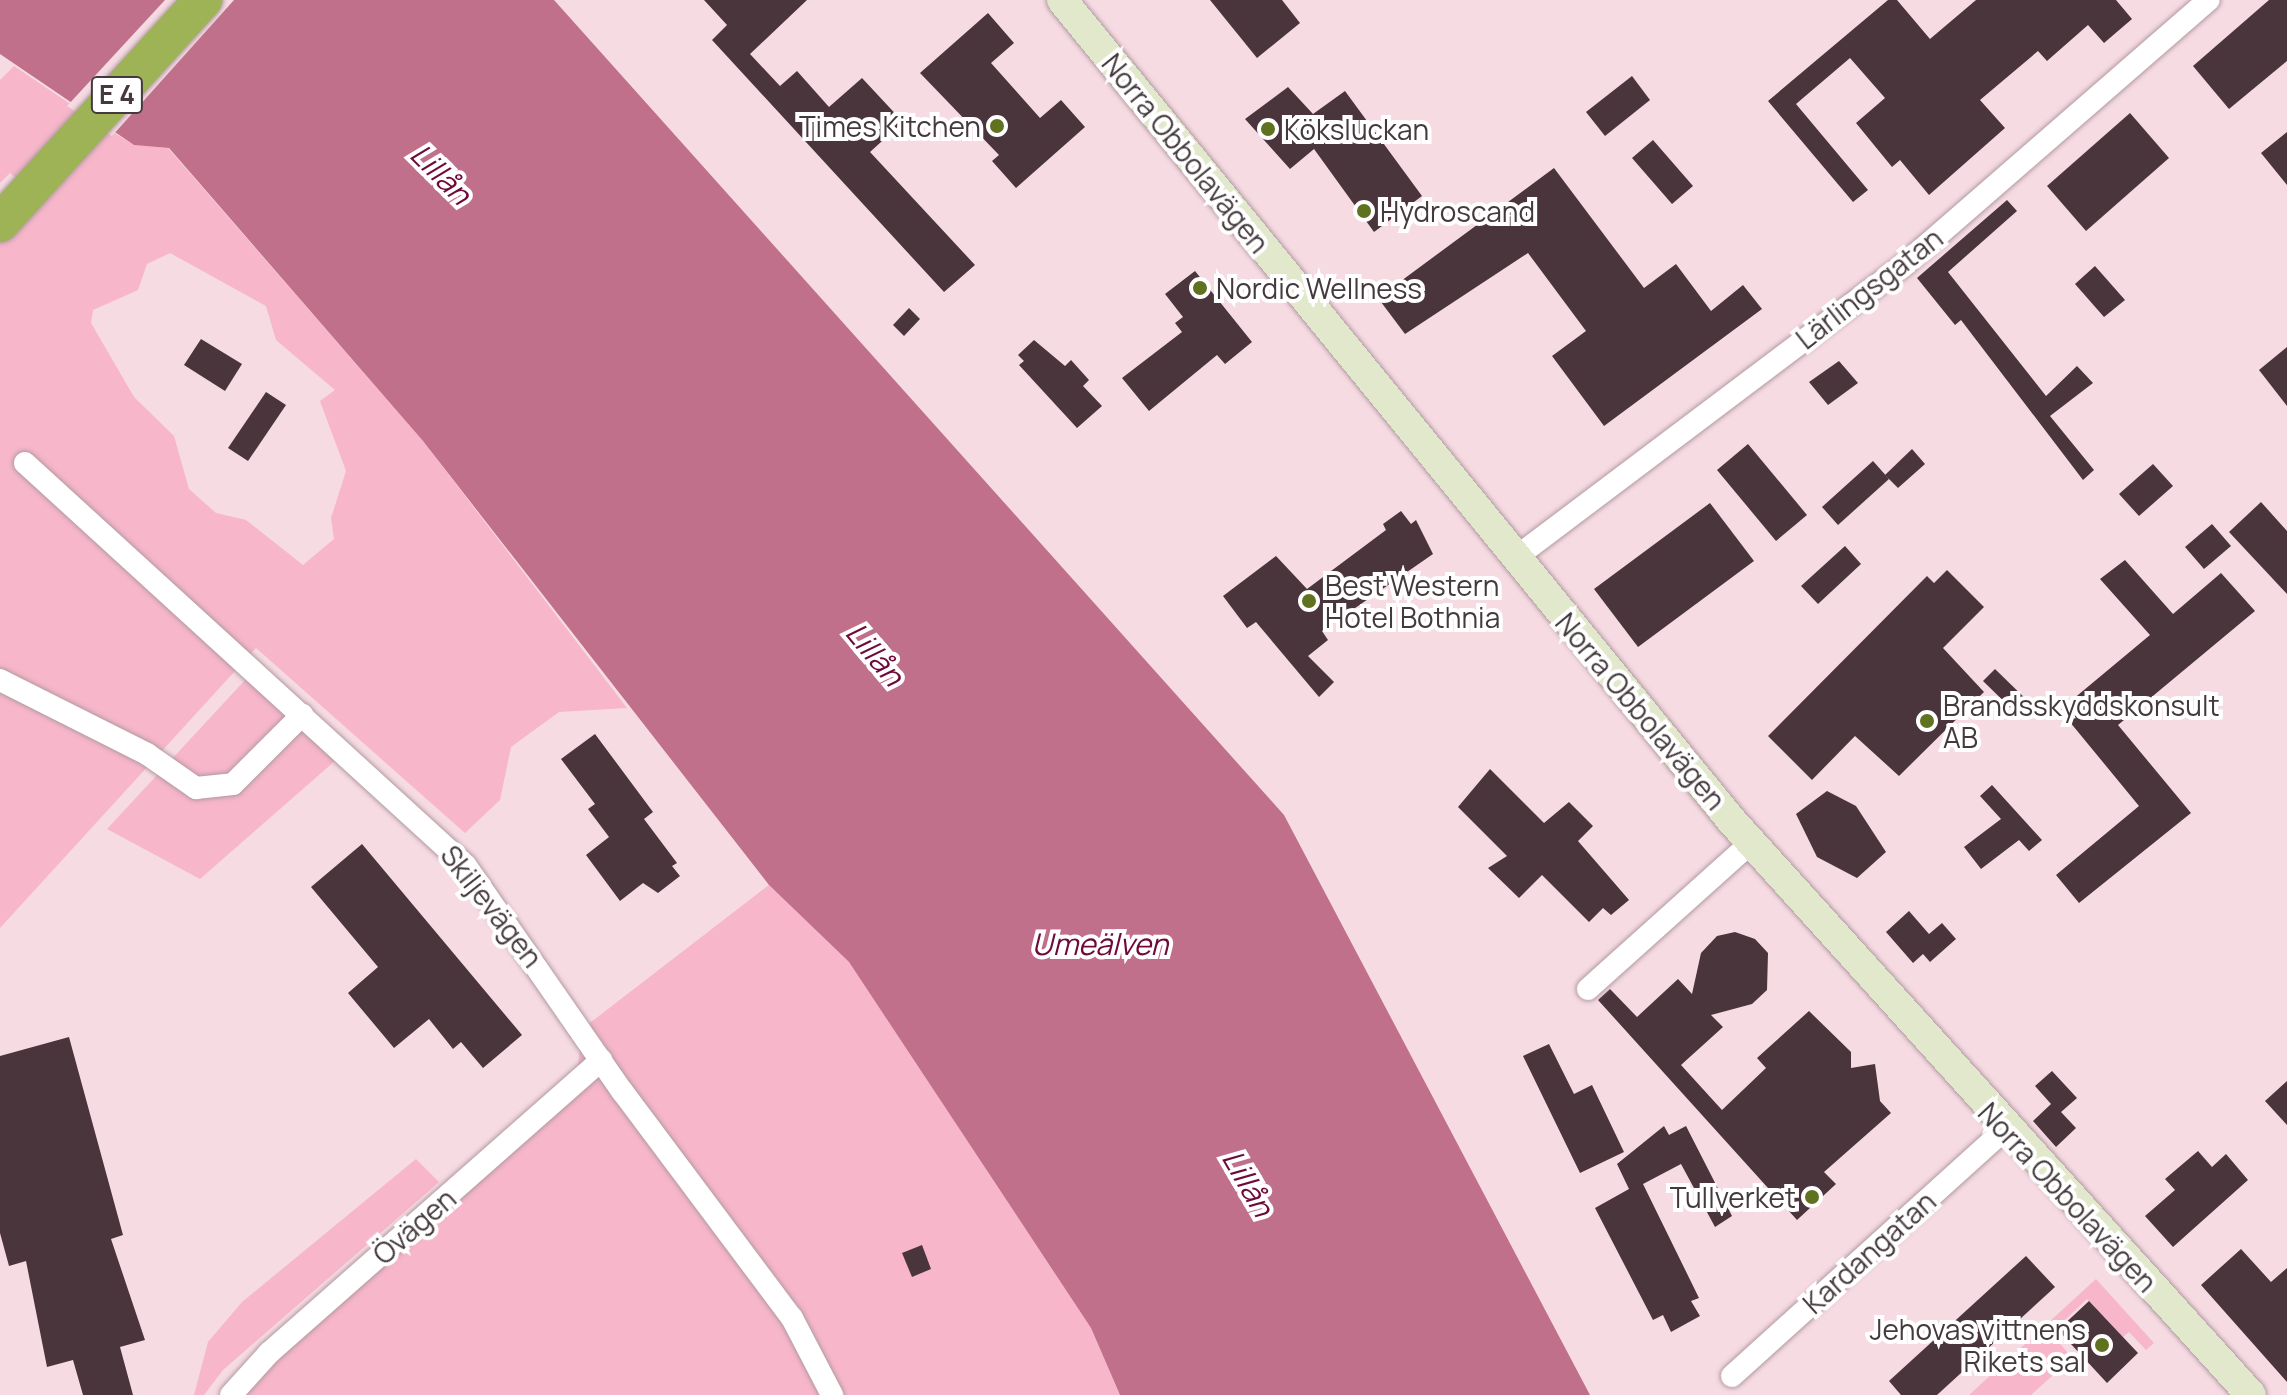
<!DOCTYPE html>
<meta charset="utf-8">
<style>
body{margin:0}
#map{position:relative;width:2287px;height:1395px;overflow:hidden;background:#f6dbe3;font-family:Manrope,sans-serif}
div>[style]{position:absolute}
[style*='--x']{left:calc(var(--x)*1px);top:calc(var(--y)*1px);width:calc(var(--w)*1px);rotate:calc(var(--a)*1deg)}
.green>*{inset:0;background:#f7b6ca}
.water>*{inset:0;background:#c0708a}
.pier>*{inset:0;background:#f6dbe3}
.building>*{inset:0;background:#4a353c}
.roads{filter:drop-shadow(0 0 2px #b29aa1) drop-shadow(0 0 2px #b29aa1)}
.street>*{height:22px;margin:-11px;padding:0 11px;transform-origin:11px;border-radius:11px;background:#fff}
.secondary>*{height:30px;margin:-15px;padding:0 15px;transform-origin:15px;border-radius:15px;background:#e2e8cc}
.highway>*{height:38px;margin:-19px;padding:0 19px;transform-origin:19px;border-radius:19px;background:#9db355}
.dots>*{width:22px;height:22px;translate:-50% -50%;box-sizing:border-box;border:4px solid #fff;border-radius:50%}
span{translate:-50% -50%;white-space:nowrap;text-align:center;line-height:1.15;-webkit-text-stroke:8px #fff;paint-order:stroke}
.shield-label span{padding:2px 6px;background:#fff;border:2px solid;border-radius:6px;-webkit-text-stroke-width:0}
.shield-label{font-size:26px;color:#443a3d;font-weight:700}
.poi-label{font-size:28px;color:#443a3d}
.right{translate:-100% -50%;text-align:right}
.left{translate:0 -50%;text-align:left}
.street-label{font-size:28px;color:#443a3d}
.water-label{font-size:30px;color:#6e093a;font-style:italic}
</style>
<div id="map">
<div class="green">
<i style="clip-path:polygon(14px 66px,94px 120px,31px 191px,10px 173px,0 183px,0 80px)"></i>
<i style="clip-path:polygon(evenodd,108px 129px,134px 145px,168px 148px,423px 441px,627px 708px,559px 712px,511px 747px,500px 800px,465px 833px,256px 648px,0 928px,0 243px,108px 129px,170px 253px,266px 306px,276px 340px,335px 390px,320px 401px,346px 471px,331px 518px,334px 539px,303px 565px,246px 520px,216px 513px,189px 489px,174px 436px,134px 397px,91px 323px,93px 310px,138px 290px,147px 264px,170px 253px)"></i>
<i style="clip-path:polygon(246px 679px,336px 760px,200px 879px,107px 829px)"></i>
<i style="clip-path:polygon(769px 885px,849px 962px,1091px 1328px,1120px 1395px,231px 1395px,576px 1083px,582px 1029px)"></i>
<i style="clip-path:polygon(416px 1159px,439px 1182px,223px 1370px,204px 1395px,194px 1395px,208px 1342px,242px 1302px)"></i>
<i style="clip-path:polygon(2096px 1279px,2154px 1343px,2146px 1350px,2129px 1332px,2123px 1337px,2087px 1299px,2051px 1333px,2072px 1358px,2031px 1395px,1969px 1395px)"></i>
</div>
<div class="water">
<i style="clip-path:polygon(0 0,554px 0,1284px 815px,1590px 1395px,1120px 1395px,1091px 1328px,849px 962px,769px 885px,423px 441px,169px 148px,134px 145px,0 54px)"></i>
</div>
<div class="pier">
<i style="clip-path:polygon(165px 0,234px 0,112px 136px,67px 106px)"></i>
</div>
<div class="building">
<i style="clip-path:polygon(704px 0,807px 0,750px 54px,780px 86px,797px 71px,829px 107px,862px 78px,903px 122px,870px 152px,975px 265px,944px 292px,712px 40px,727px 25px)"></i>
<i style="clip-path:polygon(1210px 0,1282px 0,1300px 23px,1257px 58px)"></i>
<i style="clip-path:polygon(1888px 0,1897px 0,1930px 39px,1976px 0,2116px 0,2132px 19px,2104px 43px,2088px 25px,2047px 61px,2038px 51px,1980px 100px,2005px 128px,1929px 195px,1900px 160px,1892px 167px,1856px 123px,1885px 98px,1850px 58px,1796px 104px,1868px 190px,1853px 202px,1768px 101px)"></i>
<i style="clip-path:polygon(2269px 0,2287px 0,2287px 61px,2229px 109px,2193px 66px)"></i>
<i style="clip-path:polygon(988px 13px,1014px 43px,991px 63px,1040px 118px,1061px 100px,1085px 127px,1016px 188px,992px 161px,999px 155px,920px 73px)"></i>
<i style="clip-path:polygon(1632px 76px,1650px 100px,1605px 136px,1586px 112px)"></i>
<i style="clip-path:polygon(1288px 87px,1313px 114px,1345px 91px,1422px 196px,1374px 232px,1314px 149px,1290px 169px,1245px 119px)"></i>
<i style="clip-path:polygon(2130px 113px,2169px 158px,2086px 231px,2047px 186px)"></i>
<i style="clip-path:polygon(2287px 132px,2287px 185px,2261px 153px)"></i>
<i style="clip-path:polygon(1653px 140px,1693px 186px,1672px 204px,1632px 158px)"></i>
<i style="clip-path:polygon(1554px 168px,1644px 288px,1676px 264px,1711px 311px,1743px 285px,1762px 309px,1604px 426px,1552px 356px,1586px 331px,1528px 253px,1405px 334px,1378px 298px)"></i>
<i style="clip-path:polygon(2007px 200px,2017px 211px,1948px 272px,2046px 396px,2077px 366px,2093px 383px,2050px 416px,2094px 470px,2083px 480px,1961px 320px,1955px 325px,1917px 278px)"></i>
<i style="clip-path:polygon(2095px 266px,2125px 300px,2104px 317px,2075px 284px)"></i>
<i style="clip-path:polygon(1195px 271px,1252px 342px,1225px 364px,1217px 355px,1149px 411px,1122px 378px,1182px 332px,1175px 323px,1183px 317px,1165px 294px)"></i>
<i style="clip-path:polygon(909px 308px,920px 319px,904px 336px,893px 325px)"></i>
<i style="clip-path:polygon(201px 339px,242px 364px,225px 391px,184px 365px)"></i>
<i style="clip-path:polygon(1034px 340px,1065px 366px,1071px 360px,1089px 380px,1083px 386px,1102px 406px,1077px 428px,1019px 365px,1024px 361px,1018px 355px)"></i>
<i style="clip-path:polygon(2287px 347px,2287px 406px,2259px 370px)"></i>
<i style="clip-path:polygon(1839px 361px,1858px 383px,1828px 405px,1809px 382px)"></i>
<i style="clip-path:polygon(266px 392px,286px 405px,248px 461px,228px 448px)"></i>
<i style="clip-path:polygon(1748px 444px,1807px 515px,1776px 541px,1717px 470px)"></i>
<i style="clip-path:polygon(1912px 449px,1925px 464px,1898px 488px,1885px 475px)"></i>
<i style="clip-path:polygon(1873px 461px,1889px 479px,1838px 525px,1822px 507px)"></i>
<i style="clip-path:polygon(2153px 464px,2173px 486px,2139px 516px,2119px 494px)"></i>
<i style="clip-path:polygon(2261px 502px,2287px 531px,2287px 594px,2229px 532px)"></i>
<i style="clip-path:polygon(1710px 503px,1754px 561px,1638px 647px,1594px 589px)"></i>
<i style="clip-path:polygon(1401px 511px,1411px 524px,1416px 520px,1433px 554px,1322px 631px,1328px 640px,1308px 656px,1334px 682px,1319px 697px,1256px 622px,1247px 628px,1223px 596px,1276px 556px,1307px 589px,1386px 530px,1383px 524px)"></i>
<i style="clip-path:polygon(2212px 524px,2231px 546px,2204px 569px,2185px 547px)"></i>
<i style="clip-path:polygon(1845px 546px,1861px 564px,1818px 604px,1801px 586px)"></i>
<i style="clip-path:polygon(2125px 560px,2173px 614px,2221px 573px,2255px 611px,2118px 725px,2191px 813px,2079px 903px,2056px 875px,2139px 806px,2060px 710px,2150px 635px,2100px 579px)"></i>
<i style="clip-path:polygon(1947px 570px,1984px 607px,1943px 648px,1984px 692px,1899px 776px,1855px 736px,1812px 780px,1768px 736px,1927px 576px,1934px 583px)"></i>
<i style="clip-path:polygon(1995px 669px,2034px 707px,2022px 719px,1983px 681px)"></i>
<i style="clip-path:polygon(595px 734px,653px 812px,644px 819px,677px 863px,672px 866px,680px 876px,658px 893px,643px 883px,620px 901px,586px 855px,609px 837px,588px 809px,595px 804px,561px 759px)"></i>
<i style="clip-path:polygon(1490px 769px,1544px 823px,1569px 802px,1593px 826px,1578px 841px,1629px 900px,1611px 915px,1603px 908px,1589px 922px,1542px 875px,1519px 898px,1488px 868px,1507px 856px,1458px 807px)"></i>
<i style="clip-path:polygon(1992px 785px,2042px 840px,2029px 851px,2019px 840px,1981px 869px,1964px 847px,2001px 819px,1980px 796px)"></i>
<i style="clip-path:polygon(1827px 791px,1856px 806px,1886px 852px,1857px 878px,1817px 857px,1796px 814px)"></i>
<i style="clip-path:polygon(362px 844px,522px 1035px,483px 1068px,461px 1042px,453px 1049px,429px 1019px,394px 1048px,348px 993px,378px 967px,311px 887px)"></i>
<i style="clip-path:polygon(1909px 911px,1929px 934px,1942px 923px,1956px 939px,1930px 962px,1923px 954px,1913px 963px,1886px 932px)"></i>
<i style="clip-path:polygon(1735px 932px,1755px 939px,1768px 953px,1767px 990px,1752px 1004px,1711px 1015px,1723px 1027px,1681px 1065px,1722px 1110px,1766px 1068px,1757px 1058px,1809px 1011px,1851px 1052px,1851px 1068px,1875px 1064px,1880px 1101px,1891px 1113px,1824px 1172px,1836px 1184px,1797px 1220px,1598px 1000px,1610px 989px,1637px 1017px,1678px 979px,1692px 994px,1701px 953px,1717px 936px)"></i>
<i style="clip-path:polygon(69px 1037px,123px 1235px,111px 1239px,145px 1340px,120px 1347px,133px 1395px,83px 1395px,73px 1360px,47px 1367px,26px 1261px,9px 1266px,0 1233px,0 1056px)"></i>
<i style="clip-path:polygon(1549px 1044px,1574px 1094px,1592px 1085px,1624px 1152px,1580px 1173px,1523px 1056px)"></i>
<i style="clip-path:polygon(2052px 1071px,2077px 1098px,2061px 1112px,2076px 1128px,2056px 1147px,2033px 1121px,2051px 1104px,2035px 1086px)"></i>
<i style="clip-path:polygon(2287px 1081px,2287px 1125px,2265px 1101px)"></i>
<i style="clip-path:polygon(1664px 1126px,1669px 1135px,1686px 1126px,1732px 1216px,1715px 1227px,1681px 1164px,1643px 1184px,1699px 1298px,1691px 1301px,1700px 1316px,1671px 1332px,1663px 1315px,1653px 1320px,1595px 1208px,1629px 1189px,1617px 1164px)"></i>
<i style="clip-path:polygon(2198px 1151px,2212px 1167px,2226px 1154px,2248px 1180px,2173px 1247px,2145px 1216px,2175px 1190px,2165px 1179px)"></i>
<i style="clip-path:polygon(922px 1245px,931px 1269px,912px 1277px,902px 1253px)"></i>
<i style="clip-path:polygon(2241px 1249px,2271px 1282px,2287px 1268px,2287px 1382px,2201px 1285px)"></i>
<i style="clip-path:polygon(2026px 1256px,2055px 1287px,1937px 1395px,1901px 1395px,1889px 1381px)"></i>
<i style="clip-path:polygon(2089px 1301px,2138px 1353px,2107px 1383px,2058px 1330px)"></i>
</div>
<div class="roads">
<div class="street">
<i style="--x:25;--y:463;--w:597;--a:42.42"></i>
<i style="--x:466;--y:866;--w:274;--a:55.3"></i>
<i style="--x:622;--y:1091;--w:284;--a:53.2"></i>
<i style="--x:792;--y:1318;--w:87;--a:62.5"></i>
<i style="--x:1515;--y:558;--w:490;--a:-37"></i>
<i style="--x:1906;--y:263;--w:401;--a:-41"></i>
<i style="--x:0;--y:680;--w:165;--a:26.7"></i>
<i style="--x:147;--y:754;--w:60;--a:34.8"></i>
<i style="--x:196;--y:788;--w:37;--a:-6"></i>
<i style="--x:233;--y:784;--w:98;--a:-45"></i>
<i style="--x:1588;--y:989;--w:219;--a:-41.9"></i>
<i style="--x:1732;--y:1376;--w:368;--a:-42.1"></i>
<i style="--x:231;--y:1395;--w:57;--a:-47.9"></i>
<i style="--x:269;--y:1353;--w:443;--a:-41.4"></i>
</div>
<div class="secondary">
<i style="--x:1062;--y:0;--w:1058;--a:50.79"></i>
<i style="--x:1731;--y:820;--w:775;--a:47.88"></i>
</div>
<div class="highway">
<i style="--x:0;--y:223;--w:302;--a:-47.7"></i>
</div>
</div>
<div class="dots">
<i style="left:997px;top:126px;background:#60711f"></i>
<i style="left:1268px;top:129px;background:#60711f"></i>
<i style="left:1364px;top:211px;background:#60711f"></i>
<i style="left:1200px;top:288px;background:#60711f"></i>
<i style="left:1309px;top:601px;background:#60711f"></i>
<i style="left:1927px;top:721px;background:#60711f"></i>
<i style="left:1812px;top:1197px;background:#60711f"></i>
<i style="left:2102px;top:1345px;background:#60711f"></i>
</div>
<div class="shield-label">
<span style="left:117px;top:95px">E 4</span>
</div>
<div class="poi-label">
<span class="right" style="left:981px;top:126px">Times Kitchen</span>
<span class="left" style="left:1284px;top:129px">Köksluckan</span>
<span class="left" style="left:1380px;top:211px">Hydroscand</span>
<span class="left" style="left:1216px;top:288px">Nordic Wellness</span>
<span class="left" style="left:1325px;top:601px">Best Western<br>Hotel Bothnia</span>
<span class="left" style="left:1943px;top:721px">Brandsskyddskonsult<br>AB</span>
<span class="right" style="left:1796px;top:1197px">Tullverket</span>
<span class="right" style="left:2086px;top:1345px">Jehovas vittnens<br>Rikets sal</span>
</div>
<div class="street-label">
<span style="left:1186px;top:153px;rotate:51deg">Norra Obbolavägen</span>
<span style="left:1869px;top:288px;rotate:-38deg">Lärlingsgatan</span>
<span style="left:1641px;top:711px;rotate:50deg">Norra Obbolavägen</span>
<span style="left:492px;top:906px;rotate:52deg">Skiljevägen</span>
<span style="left:2068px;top:1197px;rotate:47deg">Norra Obbolavägen</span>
<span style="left:414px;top:1226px;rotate:-41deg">Övägen</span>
<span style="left:1869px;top:1252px;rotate:-42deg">Kardangatan</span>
</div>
<div class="water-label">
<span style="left:441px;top:174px;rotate:45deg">Lillån</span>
<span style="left:875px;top:654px;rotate:50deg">Lillån</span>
<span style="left:1100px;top:944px">Umeälven</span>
<span style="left:1248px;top:1183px;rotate:60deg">Lillån</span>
</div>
</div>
